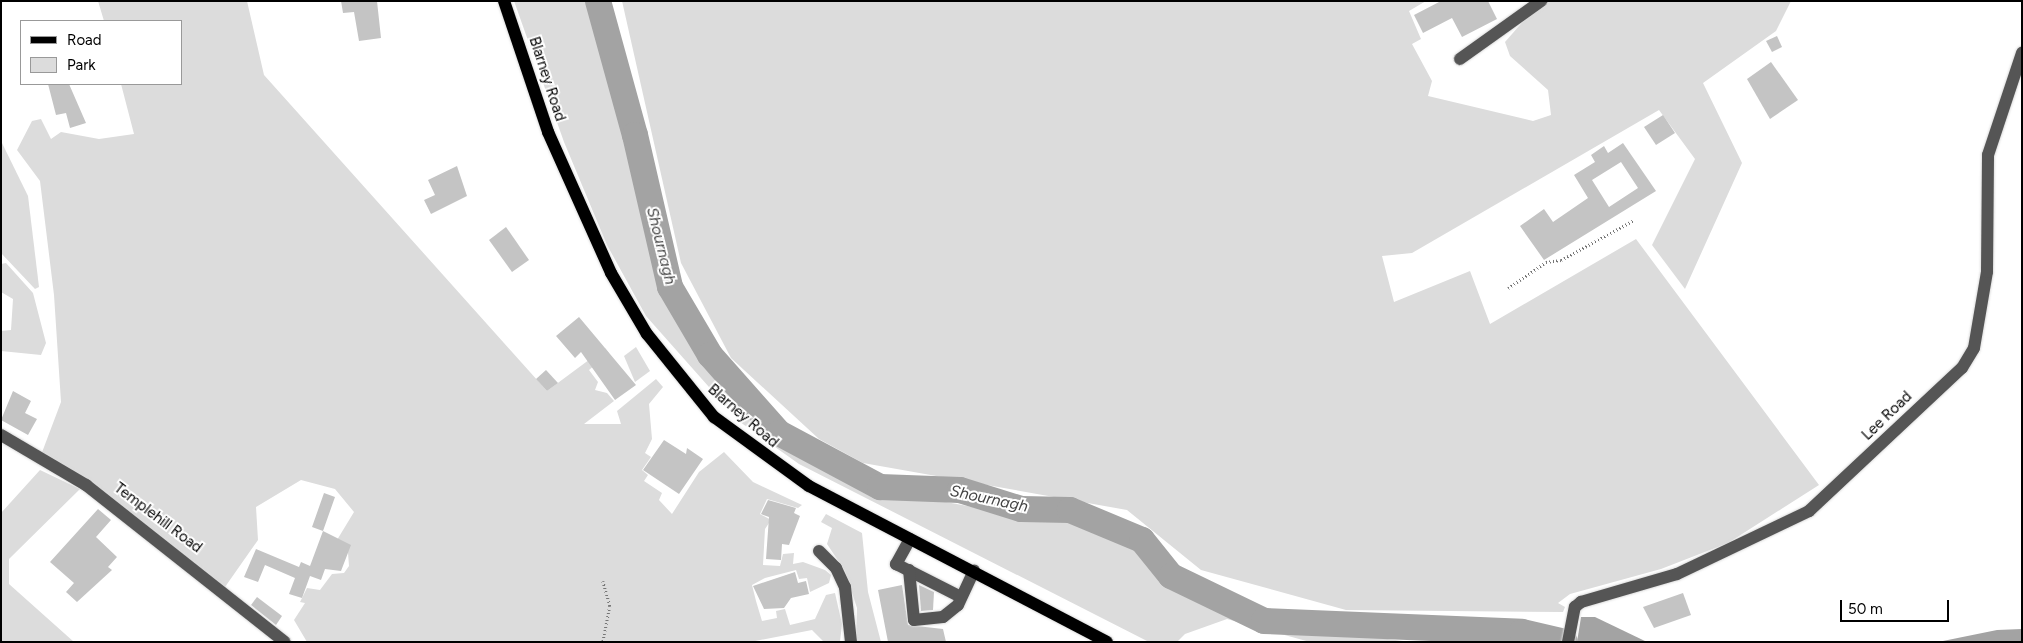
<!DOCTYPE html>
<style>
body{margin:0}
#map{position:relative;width:2023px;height:643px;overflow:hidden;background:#fff;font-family:Figtree,sans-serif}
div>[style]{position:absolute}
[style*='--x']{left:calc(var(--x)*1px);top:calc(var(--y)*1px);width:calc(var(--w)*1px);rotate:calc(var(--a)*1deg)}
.green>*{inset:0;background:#dcdcdc}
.water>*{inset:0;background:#a3a3a3}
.river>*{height:26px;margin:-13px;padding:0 13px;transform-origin:13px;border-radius:13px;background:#a3a3a3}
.building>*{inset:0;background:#c4c4c4}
.path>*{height:2.5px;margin-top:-1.25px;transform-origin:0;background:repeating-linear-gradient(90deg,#777 0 1px,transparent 0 3.5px)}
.roads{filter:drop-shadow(0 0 1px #dbdbdb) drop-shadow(0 0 1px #dbdbdb)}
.minor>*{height:12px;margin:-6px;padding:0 6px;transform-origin:6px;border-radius:6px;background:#555}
.major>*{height:12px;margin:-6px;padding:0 6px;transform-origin:6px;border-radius:6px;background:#000}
span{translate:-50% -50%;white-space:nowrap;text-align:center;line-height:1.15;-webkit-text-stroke:4px #fff;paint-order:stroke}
.street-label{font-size:15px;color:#000}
.water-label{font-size:16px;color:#444;font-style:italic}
.frame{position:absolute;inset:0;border:2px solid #000;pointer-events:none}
.legend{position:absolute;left:20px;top:20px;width:162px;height:65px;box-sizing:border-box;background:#fff;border:1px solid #999;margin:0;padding:6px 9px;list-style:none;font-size:15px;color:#000}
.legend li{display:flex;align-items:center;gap:10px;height:25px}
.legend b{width:25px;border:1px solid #999}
.scale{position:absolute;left:1840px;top:600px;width:109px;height:22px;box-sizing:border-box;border:2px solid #000;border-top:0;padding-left:6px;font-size:15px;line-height:18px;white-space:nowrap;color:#000;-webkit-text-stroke:4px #fff;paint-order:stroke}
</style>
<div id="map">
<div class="green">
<i style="clip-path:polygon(98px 1px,247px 1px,264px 75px,547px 391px,605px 348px,609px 353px,589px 370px,598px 382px,595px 390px,607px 393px,614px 401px,584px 424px,621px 424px,617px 411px,656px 379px,663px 387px,649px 404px,652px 439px,645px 453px,651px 457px,642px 470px,648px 475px,644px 481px,662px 493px,659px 500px,672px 514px,699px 472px,724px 452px,753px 482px,802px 505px,798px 508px,767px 499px,760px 514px,771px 520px,765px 529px,763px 565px,780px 566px,783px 554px,794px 553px,793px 564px,803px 562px,825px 570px,831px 575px,829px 583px,810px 592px,807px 578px,799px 579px,796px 570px,765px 578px,752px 585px,756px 601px,762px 621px,777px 618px,776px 611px,785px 609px,790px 625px,815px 619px,826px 595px,835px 593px,842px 624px,840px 642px,824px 642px,812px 630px,750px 642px,307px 642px,294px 620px,305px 603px,300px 602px,307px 588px,320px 590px,332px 574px,344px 573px,349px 566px,348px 553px,337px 540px,354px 512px,335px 489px,301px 480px,256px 507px,258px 540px,225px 587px,41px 455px,61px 402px,54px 295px,40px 181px,17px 150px,32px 121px,41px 119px,51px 139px,61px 132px,99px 139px,134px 134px,121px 84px,181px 84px,181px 21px,104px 21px)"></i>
<i style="clip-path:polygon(514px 1px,594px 1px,676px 314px,772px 434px,876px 489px,1032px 518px,1068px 516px,1139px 544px,1169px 578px,1215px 604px,1263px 623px,1411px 642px,1310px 642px,1227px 619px,1185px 634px,1177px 642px,1149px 642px,799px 464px,740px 422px,646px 316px,607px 245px,564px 142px)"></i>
<i style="clip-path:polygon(622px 1px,1426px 1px,1409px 11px,1421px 39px,1412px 44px,1432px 81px,1428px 96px,1533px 121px,1551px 115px,1548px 90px,1510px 56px,1505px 42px,1541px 1px,1791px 1px,1776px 31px,1703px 83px,1742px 163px,1685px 289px,1652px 245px,1695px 159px,1659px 110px,1412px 253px,1382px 256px,1394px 302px,1470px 271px,1490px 324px,1636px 239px,1819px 485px,1728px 543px,1661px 569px,1570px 594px,1558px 603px,1565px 607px,1563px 612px,1346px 610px,1201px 570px,1127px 510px,863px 463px,819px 439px,731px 358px,681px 263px)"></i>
<i style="clip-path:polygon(1px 141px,28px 196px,39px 287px,35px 289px,1px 253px)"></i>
<i style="clip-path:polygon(6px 263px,33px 293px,46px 343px,41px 355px,1px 351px,1px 331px,11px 330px,13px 299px,1px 292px,1px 264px)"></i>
<i style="clip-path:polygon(636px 347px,650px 371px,635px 382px,624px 356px)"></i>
<i style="clip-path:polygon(40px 470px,80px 489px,9px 559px,9px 584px,74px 642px,1px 642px,1px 513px)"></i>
<i style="clip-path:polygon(826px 514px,862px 533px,868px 592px,881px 642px,856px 642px,857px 608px,845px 571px,827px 544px,832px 528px,821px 522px)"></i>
</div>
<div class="water">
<i style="clip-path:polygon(1581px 617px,1595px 617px,1647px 642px,1577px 642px)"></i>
<i style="clip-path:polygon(2022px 629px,2022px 642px,1938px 642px,1997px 630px)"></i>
</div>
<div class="river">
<i style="--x:598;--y:1;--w:139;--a:74.6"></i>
<i style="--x:635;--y:135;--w:156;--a:77"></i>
<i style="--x:670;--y:287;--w:79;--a:59.5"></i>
<i style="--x:710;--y:355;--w:104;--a:48.5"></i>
<i style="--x:779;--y:433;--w:115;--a:28.1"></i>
<i style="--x:880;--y:487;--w:80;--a:2.1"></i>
<i style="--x:960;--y:490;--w:64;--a:17.3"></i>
<i style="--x:1021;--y:509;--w:49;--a:1.2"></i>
<i style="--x:1070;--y:510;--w:78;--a:22.6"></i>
<i style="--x:1142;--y:540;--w:46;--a:51.1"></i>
<i style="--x:1171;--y:576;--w:103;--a:25.8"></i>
<i style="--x:1264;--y:621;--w:258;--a:2.4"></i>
<i style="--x:1522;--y:632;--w:44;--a:13.1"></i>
</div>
<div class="building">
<i style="clip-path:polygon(341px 1px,377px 1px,381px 38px,359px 41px,354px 12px,343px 13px)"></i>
<i style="clip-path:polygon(1441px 1px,1488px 1px,1497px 19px,1462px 37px,1452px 18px,1423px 33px,1414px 15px)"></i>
<i style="clip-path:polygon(1777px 36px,1782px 47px,1772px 52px,1766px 41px)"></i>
<i style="clip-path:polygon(1771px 62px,1798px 100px,1770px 119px,1747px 79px)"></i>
<i style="clip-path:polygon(48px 84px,69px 84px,86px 123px,70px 128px,66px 113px,56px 115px)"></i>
<i style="clip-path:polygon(1663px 115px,1675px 133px,1656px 145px,1644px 127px)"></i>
<i style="clip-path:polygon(evenodd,1623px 143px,1656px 191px,1544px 260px,1520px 226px,1544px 209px,1553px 222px,1588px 198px,1574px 175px,1595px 162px,1591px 155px,1604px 146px,1608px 153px,1623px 143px,1621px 162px,1638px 188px,1609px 207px,1592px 180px,1621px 162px)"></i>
<i style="clip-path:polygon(457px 166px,467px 196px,431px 214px,424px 200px,435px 195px,428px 180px)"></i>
<i style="clip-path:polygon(506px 227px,529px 260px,512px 272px,489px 240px)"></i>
<i style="clip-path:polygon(579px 317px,636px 385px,615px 400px,581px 352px,575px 358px,556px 336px)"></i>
<i style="clip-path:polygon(546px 370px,558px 383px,547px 391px,536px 379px)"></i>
<i style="clip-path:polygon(13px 391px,31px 401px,25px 413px,37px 419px,28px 435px,1px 420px)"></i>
<i style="clip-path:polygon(664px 440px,686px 454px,687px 448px,703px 459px,679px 494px,643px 470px)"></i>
<i style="clip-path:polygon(324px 493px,335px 497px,323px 531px,351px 545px,341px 571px,325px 569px,321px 580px,310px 576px,302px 598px,289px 594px,295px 578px,265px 565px,258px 582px,244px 577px,256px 549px,299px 567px,301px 562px,310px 566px,323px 531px,312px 527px)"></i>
<i style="clip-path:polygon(768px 500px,796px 508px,794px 513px,800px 516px,789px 545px,782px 544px,781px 560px,766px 559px,769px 517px,761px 514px)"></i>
<i style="clip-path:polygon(98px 509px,111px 520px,96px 537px,117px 557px,108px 567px,112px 570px,77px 602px,66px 592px,74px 583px,50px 562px)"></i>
<i style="clip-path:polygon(795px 572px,798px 583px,806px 581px,809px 594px,791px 598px,784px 608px,764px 609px,753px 586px)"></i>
<i style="clip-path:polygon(902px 585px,908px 625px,943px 629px,946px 642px,888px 642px,878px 590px)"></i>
<i style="clip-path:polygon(919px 585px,934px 592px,933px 610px,921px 611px)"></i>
<i style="clip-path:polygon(1683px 593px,1691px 615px,1654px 628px,1643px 607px)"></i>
<i style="clip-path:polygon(257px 597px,282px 616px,276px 625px,251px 605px)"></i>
</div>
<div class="path">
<i style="--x:1508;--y:288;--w:46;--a:-34.4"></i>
<i style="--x:1546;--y:262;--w:15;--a:-8"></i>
<i style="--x:1561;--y:260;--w:83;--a:-28.7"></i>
<i style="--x:603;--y:581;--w:26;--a:74"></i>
<i style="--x:610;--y:606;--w:37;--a:101"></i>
</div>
<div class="roads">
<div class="minor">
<i style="--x:1460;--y:59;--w:100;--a:-35.6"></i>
<i style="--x:1;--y:435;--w:99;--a:30.5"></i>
<i style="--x:86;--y:485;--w:253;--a:38.3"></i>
<i style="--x:910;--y:539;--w:29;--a:119"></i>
<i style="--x:896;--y:564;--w:73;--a:26.9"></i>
<i style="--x:819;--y:551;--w:24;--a:45"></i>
<i style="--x:836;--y:568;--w:21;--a:65"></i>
<i style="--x:845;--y:587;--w:55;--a:83.8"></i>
<i style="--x:909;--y:570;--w:50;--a:84.3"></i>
<i style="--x:914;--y:620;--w:29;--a:-6"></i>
<i style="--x:943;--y:617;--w:19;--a:-39"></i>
<i style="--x:958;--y:605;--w:38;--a:-65"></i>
<i style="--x:1568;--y:642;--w:36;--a:-79"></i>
<i style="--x:1575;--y:607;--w:8;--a:-40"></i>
<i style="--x:1581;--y:602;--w:100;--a:-16.3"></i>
<i style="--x:1677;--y:574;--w:146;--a:-25.5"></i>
<i style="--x:1809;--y:511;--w:209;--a:-43.1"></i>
<i style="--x:1962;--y:368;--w:23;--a:-59"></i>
<i style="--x:1974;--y:348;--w:77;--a:-80.3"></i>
<i style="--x:1987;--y:272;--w:117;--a:-89.5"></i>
<i style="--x:1988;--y:155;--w:108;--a:-71.6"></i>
</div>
<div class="major">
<i style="--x:504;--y:1;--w:138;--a:71.4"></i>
<i style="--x:548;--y:132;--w:154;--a:65.9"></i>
<i style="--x:611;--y:273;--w:71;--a:59.5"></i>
<i style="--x:647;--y:334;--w:107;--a:51.1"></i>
<i style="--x:714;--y:417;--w:117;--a:36"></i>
<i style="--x:809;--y:486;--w:336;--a:27.6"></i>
</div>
</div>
<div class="street-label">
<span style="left:547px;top:79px;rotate:72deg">Blarney Road</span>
<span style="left:743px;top:416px;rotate:41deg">Blarney Road</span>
<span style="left:1887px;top:416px;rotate:-44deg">Lee Road</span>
<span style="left:158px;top:518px;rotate:37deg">Templehill Road</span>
</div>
<div class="water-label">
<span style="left:661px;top:246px;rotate:76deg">Shournagh</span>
<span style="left:989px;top:499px;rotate:12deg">Shournagh</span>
</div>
<div class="frame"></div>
<ul class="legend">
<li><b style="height:6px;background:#000"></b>Road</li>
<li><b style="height:14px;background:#dcdcdc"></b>Park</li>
</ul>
<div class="scale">50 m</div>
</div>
